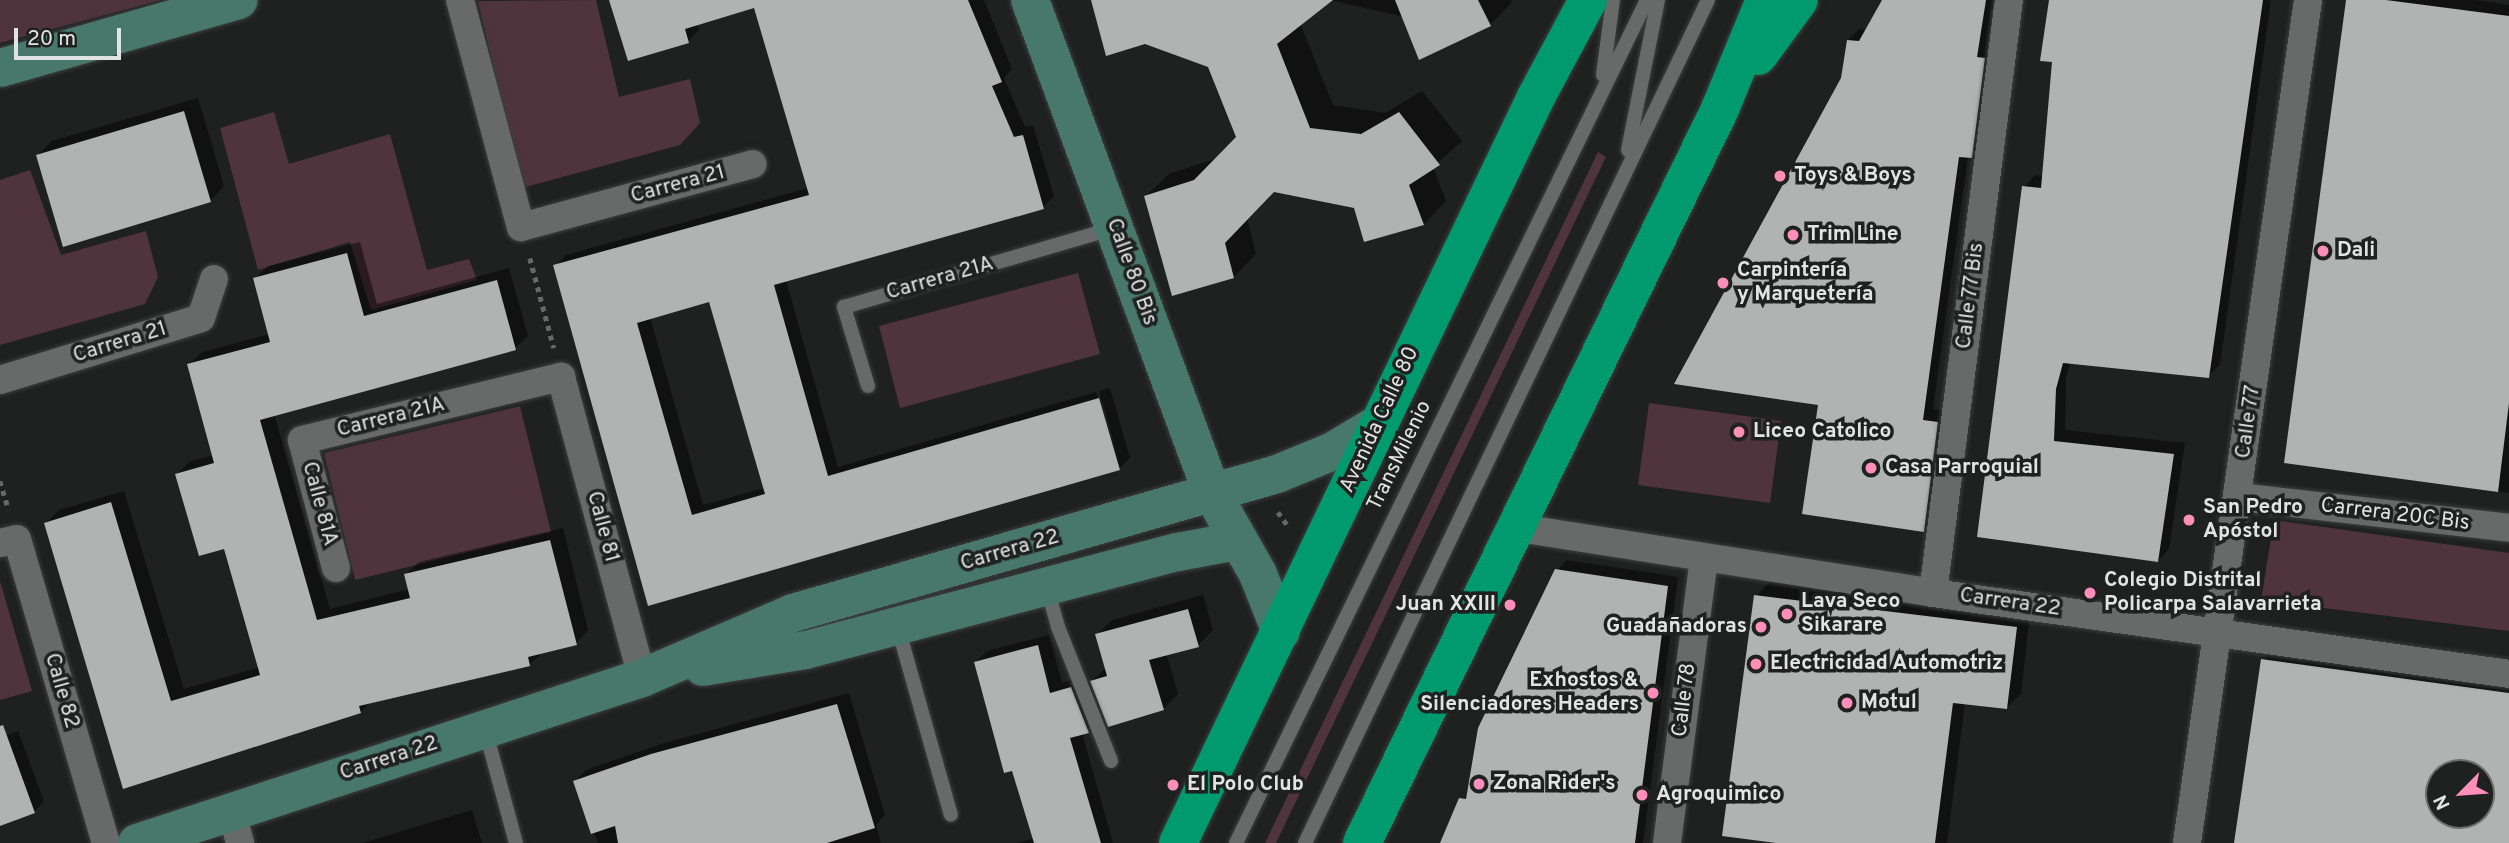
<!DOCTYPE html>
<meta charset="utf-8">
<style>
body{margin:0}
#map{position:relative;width:2509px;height:843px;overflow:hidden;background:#1e211f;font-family:Overpass,sans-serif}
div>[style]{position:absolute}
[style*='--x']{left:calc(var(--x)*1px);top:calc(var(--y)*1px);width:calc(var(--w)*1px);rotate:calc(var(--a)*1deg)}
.green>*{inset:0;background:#4f343d}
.shadow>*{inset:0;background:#0007}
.building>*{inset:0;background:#afb3b1}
.path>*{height:4.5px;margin-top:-2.25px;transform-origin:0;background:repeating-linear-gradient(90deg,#666967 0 5px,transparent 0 10px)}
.roads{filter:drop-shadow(0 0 2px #3c3e3d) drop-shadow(0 0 2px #3c3e3d)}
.lane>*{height:14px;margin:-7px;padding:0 7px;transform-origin:7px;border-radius:7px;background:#676a68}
.street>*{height:28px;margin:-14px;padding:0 14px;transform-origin:14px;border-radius:14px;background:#676a68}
.secondary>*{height:38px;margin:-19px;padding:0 19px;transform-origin:19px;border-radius:19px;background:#48786a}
.highway>*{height:38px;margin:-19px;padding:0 19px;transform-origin:19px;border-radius:19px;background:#009a6f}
.dots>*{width:19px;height:19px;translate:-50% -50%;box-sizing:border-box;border:4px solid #1e211f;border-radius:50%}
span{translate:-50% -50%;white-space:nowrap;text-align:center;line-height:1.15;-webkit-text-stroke:7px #1e211f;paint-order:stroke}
.poi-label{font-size:21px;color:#e2e4e3;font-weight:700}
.left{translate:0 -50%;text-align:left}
.right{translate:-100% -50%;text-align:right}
.street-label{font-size:21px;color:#e2e4e3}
.north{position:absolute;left:2425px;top:759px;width:70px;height:70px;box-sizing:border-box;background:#1e211f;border:2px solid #6c6f6d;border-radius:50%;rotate:245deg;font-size:19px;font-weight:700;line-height:28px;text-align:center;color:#e2e4e3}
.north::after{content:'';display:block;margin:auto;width:24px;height:32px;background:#ff8eba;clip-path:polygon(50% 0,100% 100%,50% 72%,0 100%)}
.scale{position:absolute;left:14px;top:28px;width:107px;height:32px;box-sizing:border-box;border:4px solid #e2e4e3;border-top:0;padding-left:9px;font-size:21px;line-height:24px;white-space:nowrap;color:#e2e4e3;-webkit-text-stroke:5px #1e211f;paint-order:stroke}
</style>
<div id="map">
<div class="green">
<i style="clip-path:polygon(0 0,161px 0,0 43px)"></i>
<i style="clip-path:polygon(596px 0,619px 97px,690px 79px,700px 123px,680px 145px,522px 188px,478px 1px)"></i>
<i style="clip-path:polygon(274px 112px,289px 164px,390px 134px,427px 270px,469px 259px,477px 280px,371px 310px,350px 242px,258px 270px,220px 128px)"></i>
<i style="clip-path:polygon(1598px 152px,1606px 157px,1276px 843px,1265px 843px)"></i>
<i style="clip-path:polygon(30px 170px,61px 255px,146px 231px,158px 277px,145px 304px,0 345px,0 180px)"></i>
<i style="clip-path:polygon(1078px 273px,1100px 354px,900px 408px,879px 326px)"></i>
<i style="clip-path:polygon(1649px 403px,1781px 421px,1770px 503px,1638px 485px)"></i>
<i style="clip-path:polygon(520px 406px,551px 532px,355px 580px,324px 453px)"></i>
<i style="clip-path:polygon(2274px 520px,2509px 553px,2509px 631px,2261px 600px)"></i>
<i style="clip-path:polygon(0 581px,32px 691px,0 700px)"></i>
</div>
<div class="shadow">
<i style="clip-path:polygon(evenodd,611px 0,984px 0,1012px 69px,1004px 78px,1025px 127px,1033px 125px,1054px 196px,1043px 207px,786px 280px,838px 467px,1096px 392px,1120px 464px,1099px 391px,1110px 388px,1130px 458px,1119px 469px,650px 604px,555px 266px,566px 255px,808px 188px,756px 6px,697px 24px,699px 30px,688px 41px,611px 0,711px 300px,764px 488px,703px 505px,650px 317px,711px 300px)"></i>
<i style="clip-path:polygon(1092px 0,1511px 0,1512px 2px,1490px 25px,1404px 17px,1330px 0,1300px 23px,1333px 105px,1385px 113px,1422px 91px,1462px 141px,1433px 167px,1446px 201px,1424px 224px,1274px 190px,1247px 218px,1256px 254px,1234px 277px,1146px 196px,1169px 174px,1218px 158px,1238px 138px,1209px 66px)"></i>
<i style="clip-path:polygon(1884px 0,1994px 0,1987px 47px,1995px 48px,1982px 145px,1968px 156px,1933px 409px,1948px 412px,1934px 519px,1923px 530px,1820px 403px,1848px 40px,1859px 29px,1867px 30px)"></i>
<i style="clip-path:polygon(2051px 0,2271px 0,2220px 365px,2208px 376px,2071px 362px,2066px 377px,2065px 430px,2185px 443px,2169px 549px,2158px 561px,1979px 535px,2024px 187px,2035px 175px,2044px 176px,2054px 61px)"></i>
<i style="clip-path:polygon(2348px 0,2475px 0,2509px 5px,2509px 493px,2286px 461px)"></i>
<i style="clip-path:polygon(198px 98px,224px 186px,210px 201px,38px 155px,52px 141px)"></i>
<i style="clip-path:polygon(360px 242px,377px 304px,509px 268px,528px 336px,515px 348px,274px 414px,330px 609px,410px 589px,406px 574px,419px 562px,563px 528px,588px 630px,576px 643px,543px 652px,529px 665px,371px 701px,361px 712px,125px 787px,46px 523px,59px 510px,124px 491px,184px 689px,260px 667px,225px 546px,177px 474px,190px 461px,214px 455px,189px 365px,202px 352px,270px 334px,255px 279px,268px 266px)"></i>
<i style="clip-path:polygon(1567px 560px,1678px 577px,1643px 843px,1441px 843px,1469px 791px,1557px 570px)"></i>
<i style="clip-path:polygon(1770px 582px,2030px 613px,2021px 694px,2006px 708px,1965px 703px,1947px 843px,1790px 843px,1756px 596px)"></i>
<i style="clip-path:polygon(1203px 595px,1213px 630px,1198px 645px,1166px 653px,1178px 694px,1163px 709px,1092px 681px,1106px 667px,1097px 635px,1112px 620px)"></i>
<i style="clip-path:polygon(1049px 635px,1062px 683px,1083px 676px,1100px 720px,1082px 733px,1113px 843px,1018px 843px,1034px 838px,976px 662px,987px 651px)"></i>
<i style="clip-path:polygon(evenodd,2276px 647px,2509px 678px,2509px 843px,2237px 843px,2263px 660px,2276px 647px,2439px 773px,2481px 773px,2481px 815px,2439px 815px,2439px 773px)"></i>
<i style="clip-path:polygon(849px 693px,885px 815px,876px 825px,881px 843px,598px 843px,575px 781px,586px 770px,664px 743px)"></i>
<i style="clip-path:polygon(18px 731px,44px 801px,35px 811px,0 824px,0 738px)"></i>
<i style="clip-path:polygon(472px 810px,482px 843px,363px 843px)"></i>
</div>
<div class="building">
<i style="clip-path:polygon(evenodd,609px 0,968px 0,1002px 82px,992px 86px,1014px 137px,1023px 135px,1044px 209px,774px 285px,828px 476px,1099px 398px,1120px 470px,648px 606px,553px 265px,809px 195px,754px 8px,685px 29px,689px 43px,628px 61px,609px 0,709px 302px,765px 494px,692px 515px,637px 323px,709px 302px)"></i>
<i style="clip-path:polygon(1091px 0,1333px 0,1277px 44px,1310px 128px,1361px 134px,1399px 112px,1440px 165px,1409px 185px,1424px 225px,1364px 242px,1354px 208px,1274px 192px,1225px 243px,1234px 278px,1172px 296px,1144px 196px,1194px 180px,1236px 137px,1208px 67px,1145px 44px,1106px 56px)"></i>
<i style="clip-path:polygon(1395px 0,1478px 0,1491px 26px,1419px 60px)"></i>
<i style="clip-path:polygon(1882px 0,1986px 0,1977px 57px,1985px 58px,1972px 158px,1959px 157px,1923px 420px,1938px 422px,1924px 532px,1802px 514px,1818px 405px,1674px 384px,1841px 78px,1847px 40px,1859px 41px)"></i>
<i style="clip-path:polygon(2049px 0,2263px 0,2209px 378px,2063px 363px,2056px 389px,2054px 441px,2174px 454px,2158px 562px,1977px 537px,2022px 186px,2041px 188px,2052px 62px,2040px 61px)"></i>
<i style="clip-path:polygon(2346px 0,2386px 0,2509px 16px,2509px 403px,2498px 492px,2284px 463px)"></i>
<i style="clip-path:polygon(184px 111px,211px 202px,63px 247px,36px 155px)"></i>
<i style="clip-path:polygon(347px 253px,364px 316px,497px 280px,516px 350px,260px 420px,317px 620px,410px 598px,404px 574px,550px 540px,577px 645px,528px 657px,530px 666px,359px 706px,361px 713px,123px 789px,44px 523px,111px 502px,171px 701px,260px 675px,224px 549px,199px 556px,175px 474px,214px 463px,187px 364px,270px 342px,253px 278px)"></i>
<i style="clip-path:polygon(1555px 569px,1668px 586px,1635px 843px,1440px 843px,1459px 798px,1466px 799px,1478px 728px)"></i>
<i style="clip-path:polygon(1754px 595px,2017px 627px,2007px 709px,1953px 703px,1935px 843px,1776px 843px,1722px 836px)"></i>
<i style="clip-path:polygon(1188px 609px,1199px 647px,1149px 660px,1164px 710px,1108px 727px,1090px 681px,1107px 676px,1095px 634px)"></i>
<i style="clip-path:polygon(1038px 645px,1050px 693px,1071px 687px,1089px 733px,1070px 738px,1101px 843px,1034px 843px,1012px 771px,1004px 773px,974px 662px)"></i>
<i style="clip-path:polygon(evenodd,2261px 659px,2509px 693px,2509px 843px,2234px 843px,2261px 659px,2439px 773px,2481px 773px,2481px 815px,2439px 815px,2439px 773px)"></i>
<i style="clip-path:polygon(837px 704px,875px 828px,827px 843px,618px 843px,615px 826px,591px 834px,573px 781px,651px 754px)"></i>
<i style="clip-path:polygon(3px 725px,35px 813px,0 826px,0 726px)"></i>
</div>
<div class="path">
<i style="--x:530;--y:258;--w:93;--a:75.1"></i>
<i style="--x:0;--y:481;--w:30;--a:73"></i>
<i style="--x:1278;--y:512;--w:19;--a:54"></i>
</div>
<div class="roads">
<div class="lane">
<i style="--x:1603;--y:75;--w:76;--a:-82.4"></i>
<i style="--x:1628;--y:150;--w:153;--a:-78.7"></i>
<i style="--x:868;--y:386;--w:83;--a:-106.9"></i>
<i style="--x:844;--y:307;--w:281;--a:-16.3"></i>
<i style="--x:1047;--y:588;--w:41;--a:74.2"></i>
<i style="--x:1058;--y:627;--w:144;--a:68.4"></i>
<i style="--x:898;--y:628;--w:194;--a:74.2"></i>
<i style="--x:485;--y:729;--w:118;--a:74.8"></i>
<i style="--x:1236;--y:843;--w:938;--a:-64.01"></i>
<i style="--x:1305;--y:843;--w:934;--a:-64.45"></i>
</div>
<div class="street">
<i style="--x:460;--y:0;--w:235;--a:75"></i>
<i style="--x:521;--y:227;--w:240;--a:-15.2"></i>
<i style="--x:0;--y:380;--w:210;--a:-17.1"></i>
<i style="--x:201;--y:318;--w:41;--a:-71.6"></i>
<i style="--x:2239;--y:497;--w:272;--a:6.5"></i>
<i style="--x:1513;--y:527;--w:425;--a:8.9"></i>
<i style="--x:1933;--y:593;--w:582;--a:8"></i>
<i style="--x:0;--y:543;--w:17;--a:-13"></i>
<i style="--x:17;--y:539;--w:317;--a:73.7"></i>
<i style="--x:336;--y:568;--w:132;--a:-104.9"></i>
<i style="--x:302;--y:440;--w:267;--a:-13.7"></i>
<i style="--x:561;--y:377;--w:312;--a:74.9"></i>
<i style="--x:1933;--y:593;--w:598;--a:-82.7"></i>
<i style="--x:231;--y:811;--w:33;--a:74"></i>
<i style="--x:1667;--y:843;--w:287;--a:-82.6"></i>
<i style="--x:2187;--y:843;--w:852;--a:-81.83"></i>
</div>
<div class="secondary">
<i style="--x:1030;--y:0;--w:526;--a:69.74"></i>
<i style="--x:1212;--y:493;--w:93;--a:60.4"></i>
<i style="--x:1258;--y:574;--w:62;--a:68.4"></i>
<i style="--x:0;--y:68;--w:248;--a:-15.9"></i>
<i style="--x:703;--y:667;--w:104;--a:-9.4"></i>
<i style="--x:806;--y:650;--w:385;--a:-14.8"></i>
<i style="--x:1178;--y:552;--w:60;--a:-10.6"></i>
<i style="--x:137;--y:843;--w:531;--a:-18.09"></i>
<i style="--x:642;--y:678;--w:164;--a:-23.3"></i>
<i style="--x:793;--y:613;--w:504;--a:-16.02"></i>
<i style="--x:1277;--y:474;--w:61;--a:-22.3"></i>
<i style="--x:1333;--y:451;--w:52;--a:-31"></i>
</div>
<div class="highway">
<i style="--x:1758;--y:56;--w:69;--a:-53.8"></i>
<i style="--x:1178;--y:843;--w:827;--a:-64.36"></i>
<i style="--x:1536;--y:97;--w:110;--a:-61.8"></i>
<i style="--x:1362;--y:843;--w:817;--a:-64"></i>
<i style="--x:1720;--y:109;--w:118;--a:-67.6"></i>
</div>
</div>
<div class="dots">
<i style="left:1780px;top:176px;background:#ff8eba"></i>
<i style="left:1793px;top:235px;background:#ff8eba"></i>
<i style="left:2323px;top:251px;background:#ff8eba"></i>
<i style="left:1723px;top:283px;background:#ff8eba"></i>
<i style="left:1739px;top:432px;background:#ff8eba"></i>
<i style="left:1871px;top:468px;background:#ff8eba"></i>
<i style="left:2189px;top:520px;background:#ff8eba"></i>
<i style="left:2090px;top:593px;background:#ff8eba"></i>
<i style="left:1510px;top:605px;background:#ff8eba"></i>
<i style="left:1787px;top:614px;background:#ff8eba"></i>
<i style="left:1761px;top:627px;background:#ff8eba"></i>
<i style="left:1756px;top:664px;background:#ff8eba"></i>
<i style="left:1653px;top:693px;background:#ff8eba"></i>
<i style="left:1847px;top:703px;background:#ff8eba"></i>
<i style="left:1479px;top:784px;background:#ff8eba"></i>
<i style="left:1173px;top:785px;background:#ff8eba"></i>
<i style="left:1642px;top:795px;background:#ff8eba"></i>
</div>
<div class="poi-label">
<span class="left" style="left:1794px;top:176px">Toys &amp; Boys</span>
<span class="left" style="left:1807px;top:235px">Trim Line</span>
<span class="left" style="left:2337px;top:251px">Dali</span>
<span class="left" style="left:1737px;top:283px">Carpintería<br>y Marquetería</span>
<span class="left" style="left:1753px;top:432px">Liceo Catolico</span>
<span class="left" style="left:1885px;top:468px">Casa Parroquial</span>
<span class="left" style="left:2203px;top:520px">San Pedro<br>Apóstol</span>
<span class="left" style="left:2104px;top:593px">Colegio Distrital<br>Policarpa Salavarrieta</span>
<span class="left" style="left:1801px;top:614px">Lava Seco<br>Sikarare</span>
<span class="right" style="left:1496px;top:605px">Juan XXIII</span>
<span class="right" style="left:1747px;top:627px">Guadañadoras</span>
<span class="left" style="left:1770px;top:664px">Electricidad Automotriz</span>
<span class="right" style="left:1639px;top:693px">Exhostos &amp;<br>Silenciadores Headers</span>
<span class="left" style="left:1861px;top:703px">Motul</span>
<span class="left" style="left:1493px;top:784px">Zona Rider's</span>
<span class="left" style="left:1187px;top:785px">El Polo Club</span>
<span class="left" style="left:1656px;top:795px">Agroquimico</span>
</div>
<div class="street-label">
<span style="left:678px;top:185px;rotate:-15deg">Carrera 21</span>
<span style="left:1131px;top:272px;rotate:70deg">Calle 80 Bis</span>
<span style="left:940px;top:279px;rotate:-16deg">Carrera 21A</span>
<span style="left:1971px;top:296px;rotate:-83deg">Calle 77 Bis</span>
<span style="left:120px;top:343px;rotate:-17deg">Carrera 21</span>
<span style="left:391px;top:418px;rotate:-14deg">Carrera 21A</span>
<span style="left:1380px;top:420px;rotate:-65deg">Avenida Calle 80</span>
<span style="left:2249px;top:422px;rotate:-82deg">Calle 77</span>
<span style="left:1400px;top:456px;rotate:-64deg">TransMilenio</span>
<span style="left:319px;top:504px;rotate:75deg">Calle 81A</span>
<span style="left:2395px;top:515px;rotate:7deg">Carrera 20C Bis</span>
<span style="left:602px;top:527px;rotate:75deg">Calle 81</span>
<span style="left:1010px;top:551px;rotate:-16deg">Carrera 22</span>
<span style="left:2010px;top:603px;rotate:8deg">Carrera 22</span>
<span style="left:61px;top:691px;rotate:74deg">Calle 82</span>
<span style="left:1685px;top:700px;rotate:-83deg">Calle 78</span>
<span style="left:389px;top:759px;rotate:-18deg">Carrera 22</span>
</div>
<div class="north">N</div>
<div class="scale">20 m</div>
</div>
